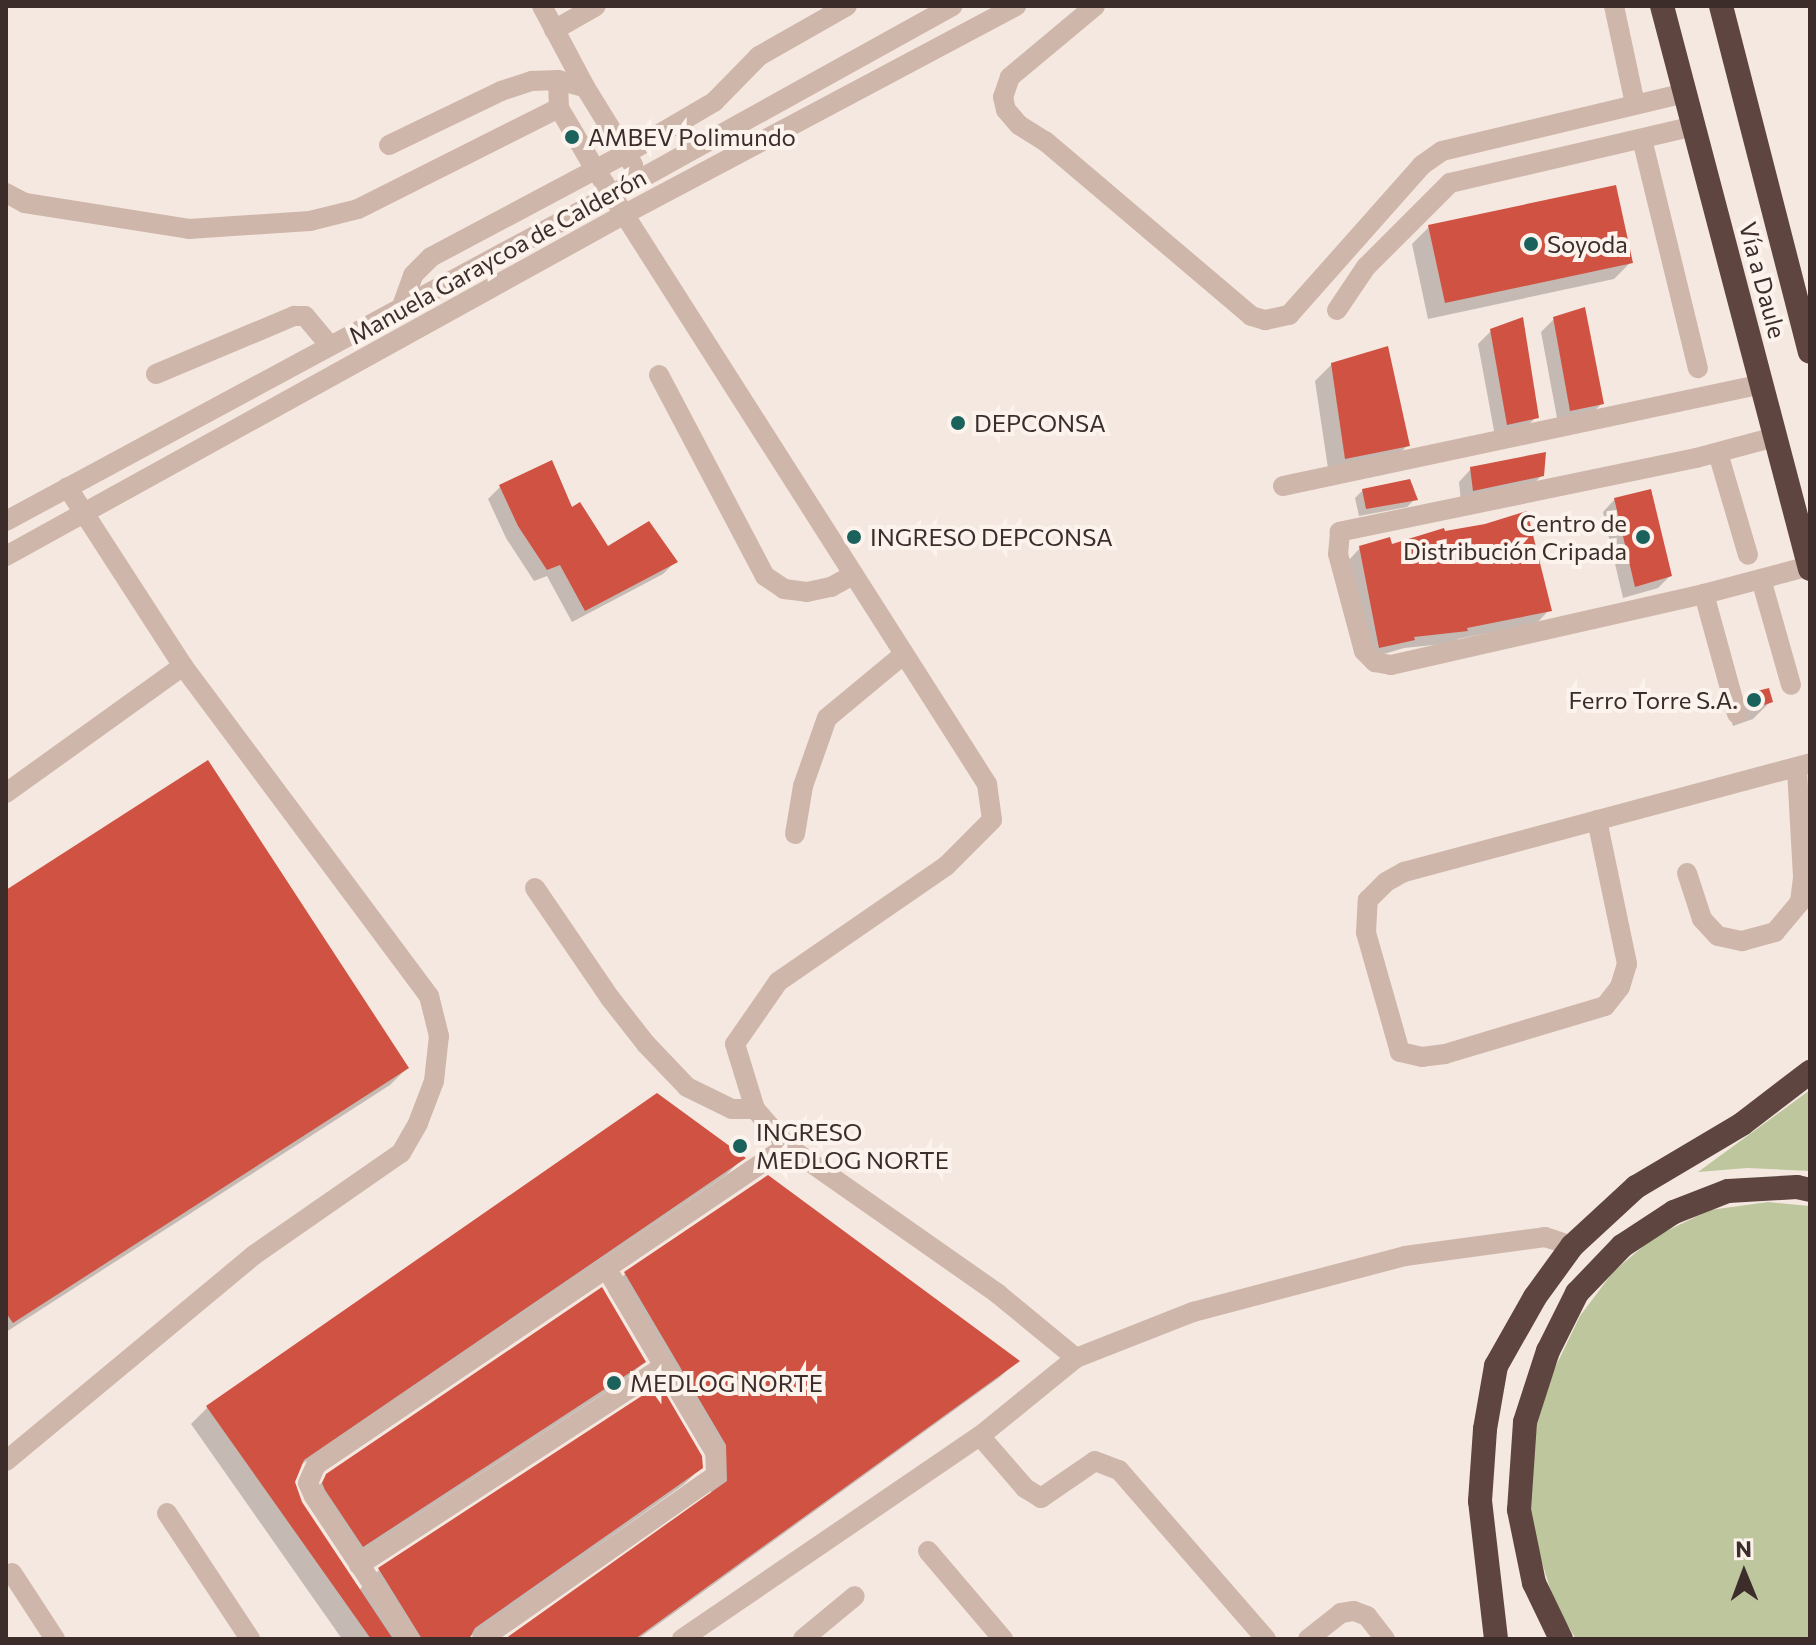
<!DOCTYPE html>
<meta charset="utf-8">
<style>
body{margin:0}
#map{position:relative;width:1816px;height:1645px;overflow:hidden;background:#f5e8e0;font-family:Commissioner,sans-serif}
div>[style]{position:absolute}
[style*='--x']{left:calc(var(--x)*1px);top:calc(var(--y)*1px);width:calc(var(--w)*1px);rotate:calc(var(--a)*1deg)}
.green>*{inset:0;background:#bec69d}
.shadow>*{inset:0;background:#0003}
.building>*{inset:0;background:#d05242}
.minor>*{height:20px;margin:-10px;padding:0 10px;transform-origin:10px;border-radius:10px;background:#cfb6aa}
.highway>*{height:24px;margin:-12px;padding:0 12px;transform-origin:12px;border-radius:12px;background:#5e4540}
.dots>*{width:22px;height:22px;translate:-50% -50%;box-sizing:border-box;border:4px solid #fcf3ed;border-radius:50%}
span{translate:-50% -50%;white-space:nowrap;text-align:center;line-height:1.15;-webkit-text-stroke:8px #fcf3ed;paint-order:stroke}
.poi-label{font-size:24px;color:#3c2d2a}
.left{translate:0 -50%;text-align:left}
.right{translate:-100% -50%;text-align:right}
.street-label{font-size:24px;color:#3c2d2a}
.frame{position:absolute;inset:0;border:8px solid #3c2d2a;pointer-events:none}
.north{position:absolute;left:1704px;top:1533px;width:80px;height:80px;-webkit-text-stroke:6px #fcf3ed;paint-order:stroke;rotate:359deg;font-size:22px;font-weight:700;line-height:32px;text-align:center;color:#3c2d2a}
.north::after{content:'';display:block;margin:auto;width:28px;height:36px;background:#3c2d2a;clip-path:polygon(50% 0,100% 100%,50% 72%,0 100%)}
</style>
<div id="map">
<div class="green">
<i style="clip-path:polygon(1810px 1090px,1810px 1171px,1747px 1168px,1698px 1172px)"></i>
<i style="clip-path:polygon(1768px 1202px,1810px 1206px,1810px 1639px,1576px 1639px,1555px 1605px,1531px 1526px,1530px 1481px,1536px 1426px,1553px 1372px,1580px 1316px,1613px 1272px,1654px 1237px,1710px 1210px)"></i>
</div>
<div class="shadow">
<i style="clip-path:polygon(1429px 227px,1631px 262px,1614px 279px,1428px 319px,1412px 244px)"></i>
<i style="clip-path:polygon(1554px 319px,1602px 403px,1590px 416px,1558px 423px,1541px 332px)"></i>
<i style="clip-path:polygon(1491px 331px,1536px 417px,1524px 430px,1495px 436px,1478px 344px)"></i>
<i style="clip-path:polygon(1332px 364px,1408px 445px,1391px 462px,1329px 475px,1315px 381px)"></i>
<i style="clip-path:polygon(1471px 469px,1542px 475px,1530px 488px,1461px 502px,1459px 482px)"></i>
<i style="clip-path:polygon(500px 487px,571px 510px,607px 548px,675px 562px,663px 574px,572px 622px,547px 576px,534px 581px,506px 538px,488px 499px)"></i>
<i style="clip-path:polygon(1363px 490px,1415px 499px,1407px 507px,1359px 516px,1355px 498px)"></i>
<i style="clip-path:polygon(1615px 499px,1670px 576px,1658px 588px,1623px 598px,1603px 512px)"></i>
<i style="clip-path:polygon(1391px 546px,1549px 610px,1537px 623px,1458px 639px,1453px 643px,1404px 648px,1367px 659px,1348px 561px,1360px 548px)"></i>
<i style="clip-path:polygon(1746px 696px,1770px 702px,1753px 719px,1733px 726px,1729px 713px)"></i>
<i style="clip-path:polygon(6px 892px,407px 1068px,390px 1085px,6px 1332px)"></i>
<i style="clip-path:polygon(743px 1158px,726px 1175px,299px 1466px,293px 1482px,301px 1503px,359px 1590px,379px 1570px,659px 1387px,701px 1468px,683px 1485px,467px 1639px,342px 1639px,191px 1424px,208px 1407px)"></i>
<i style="clip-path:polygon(768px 1177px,1017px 1361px,1000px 1377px,638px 1639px,508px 1639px,711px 1495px,710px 1463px,608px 1291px,625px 1274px)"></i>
<i style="clip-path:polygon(644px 1362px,627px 1378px,346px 1562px,306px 1501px,328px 1475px)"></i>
</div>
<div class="building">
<i style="clip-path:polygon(1616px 185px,1633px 263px,1445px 303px,1428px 225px)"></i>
<i style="clip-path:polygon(1585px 307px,1604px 404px,1570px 411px,1553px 317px)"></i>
<i style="clip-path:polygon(1523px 317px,1539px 418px,1507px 425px,1490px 329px)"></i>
<i style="clip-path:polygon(1388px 346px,1410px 446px,1345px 459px,1331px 363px)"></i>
<i style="clip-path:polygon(1546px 452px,1544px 476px,1473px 491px,1470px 467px)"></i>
<i style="clip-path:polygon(552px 460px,572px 507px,580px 502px,608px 546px,649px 521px,678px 562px,585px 611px,560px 565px,547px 570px,518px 526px,499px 485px)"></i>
<i style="clip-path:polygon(1410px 479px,1418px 500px,1366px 509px,1362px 489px)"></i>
<i style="clip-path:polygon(1651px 489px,1672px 576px,1635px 587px,1614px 498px)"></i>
<i style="clip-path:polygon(1527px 511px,1552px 611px,1467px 628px,1468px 631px,1414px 637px,1415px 640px,1379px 648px,1359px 546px,1390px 537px,1392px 544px,1444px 528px,1445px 531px,1485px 524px)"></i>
<i style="clip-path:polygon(1769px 688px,1773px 702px,1749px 710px,1745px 694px)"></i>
<i style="clip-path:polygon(208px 760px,409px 1068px,13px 1323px,6px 1313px,6px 890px)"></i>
<i style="clip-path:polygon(657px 1093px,746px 1158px,304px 1460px,295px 1482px,302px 1502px,393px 1639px,371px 1639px,206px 1406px)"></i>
<i style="clip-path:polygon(768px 1175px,1020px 1361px,635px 1639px,505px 1639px,727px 1481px,726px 1445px,624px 1272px)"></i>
<i style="clip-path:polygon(602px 1287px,646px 1362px,363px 1547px,325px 1490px,322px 1483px,326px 1474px)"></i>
<i style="clip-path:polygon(660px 1384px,702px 1456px,703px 1468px,475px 1628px,469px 1639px,422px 1639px,378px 1568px)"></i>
</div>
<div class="minor">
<i style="--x:542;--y:6;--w:92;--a:62"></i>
<i style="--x:1095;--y:6;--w:111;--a:140.1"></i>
<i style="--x:1010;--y:77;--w:21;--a:109"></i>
<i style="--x:1003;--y:97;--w:13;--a:77"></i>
<i style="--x:1006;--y:110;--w:20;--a:49"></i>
<i style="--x:1019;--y:125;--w:31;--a:32"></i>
<i style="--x:1045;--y:141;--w:270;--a:40.3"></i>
<i style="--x:1251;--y:316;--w:15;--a:16"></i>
<i style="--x:1265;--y:320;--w:25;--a:-12"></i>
<i style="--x:1289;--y:315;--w:200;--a:-48.4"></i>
<i style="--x:1422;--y:165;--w:24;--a:-35"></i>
<i style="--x:1442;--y:151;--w:251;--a:-13.4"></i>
<i style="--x:1614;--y:6;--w:100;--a:77.9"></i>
<i style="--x:554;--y:30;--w:48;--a:-29.7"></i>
<i style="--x:558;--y:80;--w:28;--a:88"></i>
<i style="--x:559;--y:108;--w:59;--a:59.5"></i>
<i style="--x:589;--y:159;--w:741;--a:57.51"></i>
<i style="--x:987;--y:784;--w:36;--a:82"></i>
<i style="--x:992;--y:820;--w:65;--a:135"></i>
<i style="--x:946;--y:866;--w:204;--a:145.4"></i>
<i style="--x:778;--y:982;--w:75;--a:124.7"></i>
<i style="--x:735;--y:1044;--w:68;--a:72.9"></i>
<i style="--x:755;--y:1109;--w:49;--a:49.1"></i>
<i style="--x:787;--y:1146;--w:258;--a:35"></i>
<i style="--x:998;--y:1294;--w:101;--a:39.4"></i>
<i style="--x:1642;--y:139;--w:236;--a:76.3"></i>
<i style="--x:389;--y:145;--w:124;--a:-25.7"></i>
<i style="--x:501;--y:91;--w:33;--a:-18"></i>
<i style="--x:532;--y:81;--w:26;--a:-2"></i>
<i style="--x:558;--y:80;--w:28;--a:15"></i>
<i style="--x:585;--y:87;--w:92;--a:58.4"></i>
<i style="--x:6;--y:193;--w:21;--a:28"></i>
<i style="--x:25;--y:203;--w:166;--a:9"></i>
<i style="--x:189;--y:229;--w:121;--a:-3.8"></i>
<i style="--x:310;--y:221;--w:49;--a:-14"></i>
<i style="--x:358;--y:209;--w:225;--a:-26.7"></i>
<i style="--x:402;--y:306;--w:33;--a:-70"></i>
<i style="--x:413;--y:275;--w:25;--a:-45"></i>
<i style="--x:431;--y:257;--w:222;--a:-28"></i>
<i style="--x:627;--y:153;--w:101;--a:-30.4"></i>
<i style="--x:714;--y:102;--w:64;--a:-45.6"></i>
<i style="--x:759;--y:56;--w:101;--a:-29.6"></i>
<i style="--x:1337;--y:310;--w:52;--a:-56"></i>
<i style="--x:1366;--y:267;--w:119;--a:-45"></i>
<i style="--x:1450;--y:183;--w:251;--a:-13.1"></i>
<i style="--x:156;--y:374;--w:150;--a:-22.8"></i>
<i style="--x:294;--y:316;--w:11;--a:0"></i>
<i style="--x:305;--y:316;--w:38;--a:50"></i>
<i style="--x:659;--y:375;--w:227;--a:62.2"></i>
<i style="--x:765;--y:576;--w:23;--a:34"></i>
<i style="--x:784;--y:589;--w:23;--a:7"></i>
<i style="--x:807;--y:592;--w:25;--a:-12"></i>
<i style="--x:831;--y:587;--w:25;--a:-29"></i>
<i style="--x:1775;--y:437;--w:82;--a:165.1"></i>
<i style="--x:1696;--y:458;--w:364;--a:168.3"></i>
<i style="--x:1340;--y:532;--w:22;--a:95"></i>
<i style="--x:1338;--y:554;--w:100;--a:75"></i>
<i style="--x:1364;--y:651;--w:16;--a:45"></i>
<i style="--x:1375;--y:662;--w:16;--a:11"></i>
<i style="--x:1391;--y:665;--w:321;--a:-12.8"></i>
<i style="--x:1704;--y:594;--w:109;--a:-14.9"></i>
<i style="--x:1718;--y:453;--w:106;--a:73.6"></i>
<i style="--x:1283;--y:486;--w:489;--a:-12"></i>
<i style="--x:6;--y:521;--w:723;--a:-28.34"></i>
<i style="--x:642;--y:178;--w:355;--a:-29"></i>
<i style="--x:6;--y:556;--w:707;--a:-28.92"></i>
<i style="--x:625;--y:214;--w:443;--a:-28"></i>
<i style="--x:1761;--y:579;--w:110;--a:74.2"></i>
<i style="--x:1704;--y:594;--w:124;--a:74.6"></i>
<i style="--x:6;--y:793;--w:218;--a:-35.7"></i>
<i style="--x:1597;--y:820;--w:147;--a:78.2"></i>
<i style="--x:1627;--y:964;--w:24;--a:107"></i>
<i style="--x:1620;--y:987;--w:24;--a:128"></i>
<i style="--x:1605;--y:1006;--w:167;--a:163.3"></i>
<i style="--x:1445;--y:1054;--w:23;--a:173"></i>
<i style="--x:1422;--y:1057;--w:23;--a:-167"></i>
<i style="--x:1400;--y:1052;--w:124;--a:-105.9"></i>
<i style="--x:1366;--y:933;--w:33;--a:-87"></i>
<i style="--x:1368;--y:900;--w:25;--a:-45"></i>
<i style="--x:1386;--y:882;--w:21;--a:-29"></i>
<i style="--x:1404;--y:872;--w:420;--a:-15"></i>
<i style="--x:795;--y:834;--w:49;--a:-80.5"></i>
<i style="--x:803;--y:786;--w:72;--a:-70.6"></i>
<i style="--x:827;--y:718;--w:100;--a:-39.7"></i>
<i style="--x:1687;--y:873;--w:48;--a:71.9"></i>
<i style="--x:1702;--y:919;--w:23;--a:47"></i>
<i style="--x:1718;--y:936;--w:25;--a:12"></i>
<i style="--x:1742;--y:941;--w:34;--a:-15"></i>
<i style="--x:1775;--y:932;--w:39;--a:-50"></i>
<i style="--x:1800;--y:902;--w:25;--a:-83"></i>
<i style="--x:1803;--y:877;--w:109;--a:-93.2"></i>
<i style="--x:535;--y:888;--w:133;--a:55.7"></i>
<i style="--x:610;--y:998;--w:58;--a:52"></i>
<i style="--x:646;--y:1044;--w:59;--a:46.4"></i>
<i style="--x:687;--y:1087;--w:50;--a:26.1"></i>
<i style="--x:732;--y:1109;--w:23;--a:0"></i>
<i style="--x:980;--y:1436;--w:69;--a:49.1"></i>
<i style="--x:1025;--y:1488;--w:19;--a:32"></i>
<i style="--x:1041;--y:1498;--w:65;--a:-34.4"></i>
<i style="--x:1095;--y:1461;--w:26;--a:21"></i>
<i style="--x:1119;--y:1470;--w:224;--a:49"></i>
<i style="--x:6;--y:1461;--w:322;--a:-39.7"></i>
<i style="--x:254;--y:1255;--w:179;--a:-34.8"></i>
<i style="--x:401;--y:1153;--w:34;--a:-60"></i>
<i style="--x:418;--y:1123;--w:45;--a:-69.1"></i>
<i style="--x:434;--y:1081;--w:45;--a:-83.7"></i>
<i style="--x:439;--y:1036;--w:41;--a:-104"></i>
<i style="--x:429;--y:996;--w:412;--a:-126.7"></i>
<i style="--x:183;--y:666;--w:213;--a:-122.9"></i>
<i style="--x:167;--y:1513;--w:151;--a:56.6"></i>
<i style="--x:928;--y:1551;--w:116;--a:49.6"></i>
<i style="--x:359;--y:1565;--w:364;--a:-33.1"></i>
<i style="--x:12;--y:1573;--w:79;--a:56.9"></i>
<i style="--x:409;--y:1639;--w:172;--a:-123.6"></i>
<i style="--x:314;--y:1496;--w:14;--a:-115"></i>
<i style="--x:308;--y:1483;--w:20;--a:-66"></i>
<i style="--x:316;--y:1465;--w:569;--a:-34.11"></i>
<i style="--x:482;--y:1639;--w:286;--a:-35"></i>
<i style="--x:716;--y:1475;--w:23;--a:-92"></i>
<i style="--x:715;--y:1452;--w:214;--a:-120.6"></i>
<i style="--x:682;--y:1639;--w:361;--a:-34.3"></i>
<i style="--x:980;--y:1436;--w:124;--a:-39.1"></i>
<i style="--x:1076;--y:1358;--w:126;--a:-21.5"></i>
<i style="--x:1193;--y:1312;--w:219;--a:-14.8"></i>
<i style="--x:1405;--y:1256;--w:141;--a:-7.7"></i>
<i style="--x:1545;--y:1237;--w:28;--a:18"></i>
<i style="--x:803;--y:1639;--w:67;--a:-39.6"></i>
<i style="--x:1308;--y:1639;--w:42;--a:-38.2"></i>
<i style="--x:1341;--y:1613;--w:13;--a:-9"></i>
<i style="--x:1354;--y:1611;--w:14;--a:21"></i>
<i style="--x:1367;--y:1616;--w:29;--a:52"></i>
</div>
<div class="highway">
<i style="--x:1662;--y:6;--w:582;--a:75.27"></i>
<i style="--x:1721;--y:6;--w:357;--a:75.6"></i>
<i style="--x:1496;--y:1639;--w:139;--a:-96.6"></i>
<i style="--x:1480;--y:1501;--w:72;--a:-86"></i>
<i style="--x:1485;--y:1429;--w:64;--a:-80.1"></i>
<i style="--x:1496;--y:1366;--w:79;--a:-60.5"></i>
<i style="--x:1535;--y:1297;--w:63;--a:-54"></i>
<i style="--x:1572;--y:1246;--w:87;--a:-42.7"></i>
<i style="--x:1636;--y:1187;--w:123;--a:-30.7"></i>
<i style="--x:1742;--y:1124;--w:86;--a:-37.4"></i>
<i style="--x:1561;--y:1639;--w:62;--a:-115.7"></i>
<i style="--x:1534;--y:1583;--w:75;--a:-101.6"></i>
<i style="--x:1519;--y:1510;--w:88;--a:-86.1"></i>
<i style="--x:1525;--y:1422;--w:75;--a:-72.1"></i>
<i style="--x:1548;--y:1351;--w:65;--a:-63.4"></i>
<i style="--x:1577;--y:1293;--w:65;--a:-46.2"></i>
<i style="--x:1622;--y:1246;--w:62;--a:-33.2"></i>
<i style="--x:1674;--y:1212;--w:58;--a:-21.3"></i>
<i style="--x:1728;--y:1191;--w:69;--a:-3.3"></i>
<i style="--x:1797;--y:1187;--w:13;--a:13"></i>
</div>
<div class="dots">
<i style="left:572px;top:137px;background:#1b625d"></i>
<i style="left:1531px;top:244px;background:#1b625d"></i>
<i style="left:958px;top:423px;background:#1b625d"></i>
<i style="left:854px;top:537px;background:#1b625d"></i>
<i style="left:1643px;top:537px;background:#1b625d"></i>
<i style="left:1754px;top:700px;background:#1b625d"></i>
<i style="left:740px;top:1146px;background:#1b625d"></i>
<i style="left:614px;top:1383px;background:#1b625d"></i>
</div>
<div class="poi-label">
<span class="left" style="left:588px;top:137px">AMBEV Polimundo</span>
<span class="left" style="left:1547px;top:244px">Soyoda</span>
<span class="left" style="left:974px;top:423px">DEPCONSA</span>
<span class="right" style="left:1627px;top:537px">Centro de<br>Distribución Cripada</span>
<span class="left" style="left:870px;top:537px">INGRESO DEPCONSA</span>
<span class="right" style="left:1738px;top:700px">Ferro Torre S.A.</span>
<span class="left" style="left:756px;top:1146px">INGRESO<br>MEDLOG NORTE</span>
<span class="left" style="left:630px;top:1383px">MEDLOG NORTE</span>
</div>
<div class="street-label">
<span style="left:497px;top:256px;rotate:-29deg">Manuela Garaycoa de Calderón</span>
<span style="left:1763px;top:280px;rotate:75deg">Vía a Daule</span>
</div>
<div class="frame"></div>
<div class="north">N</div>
</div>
